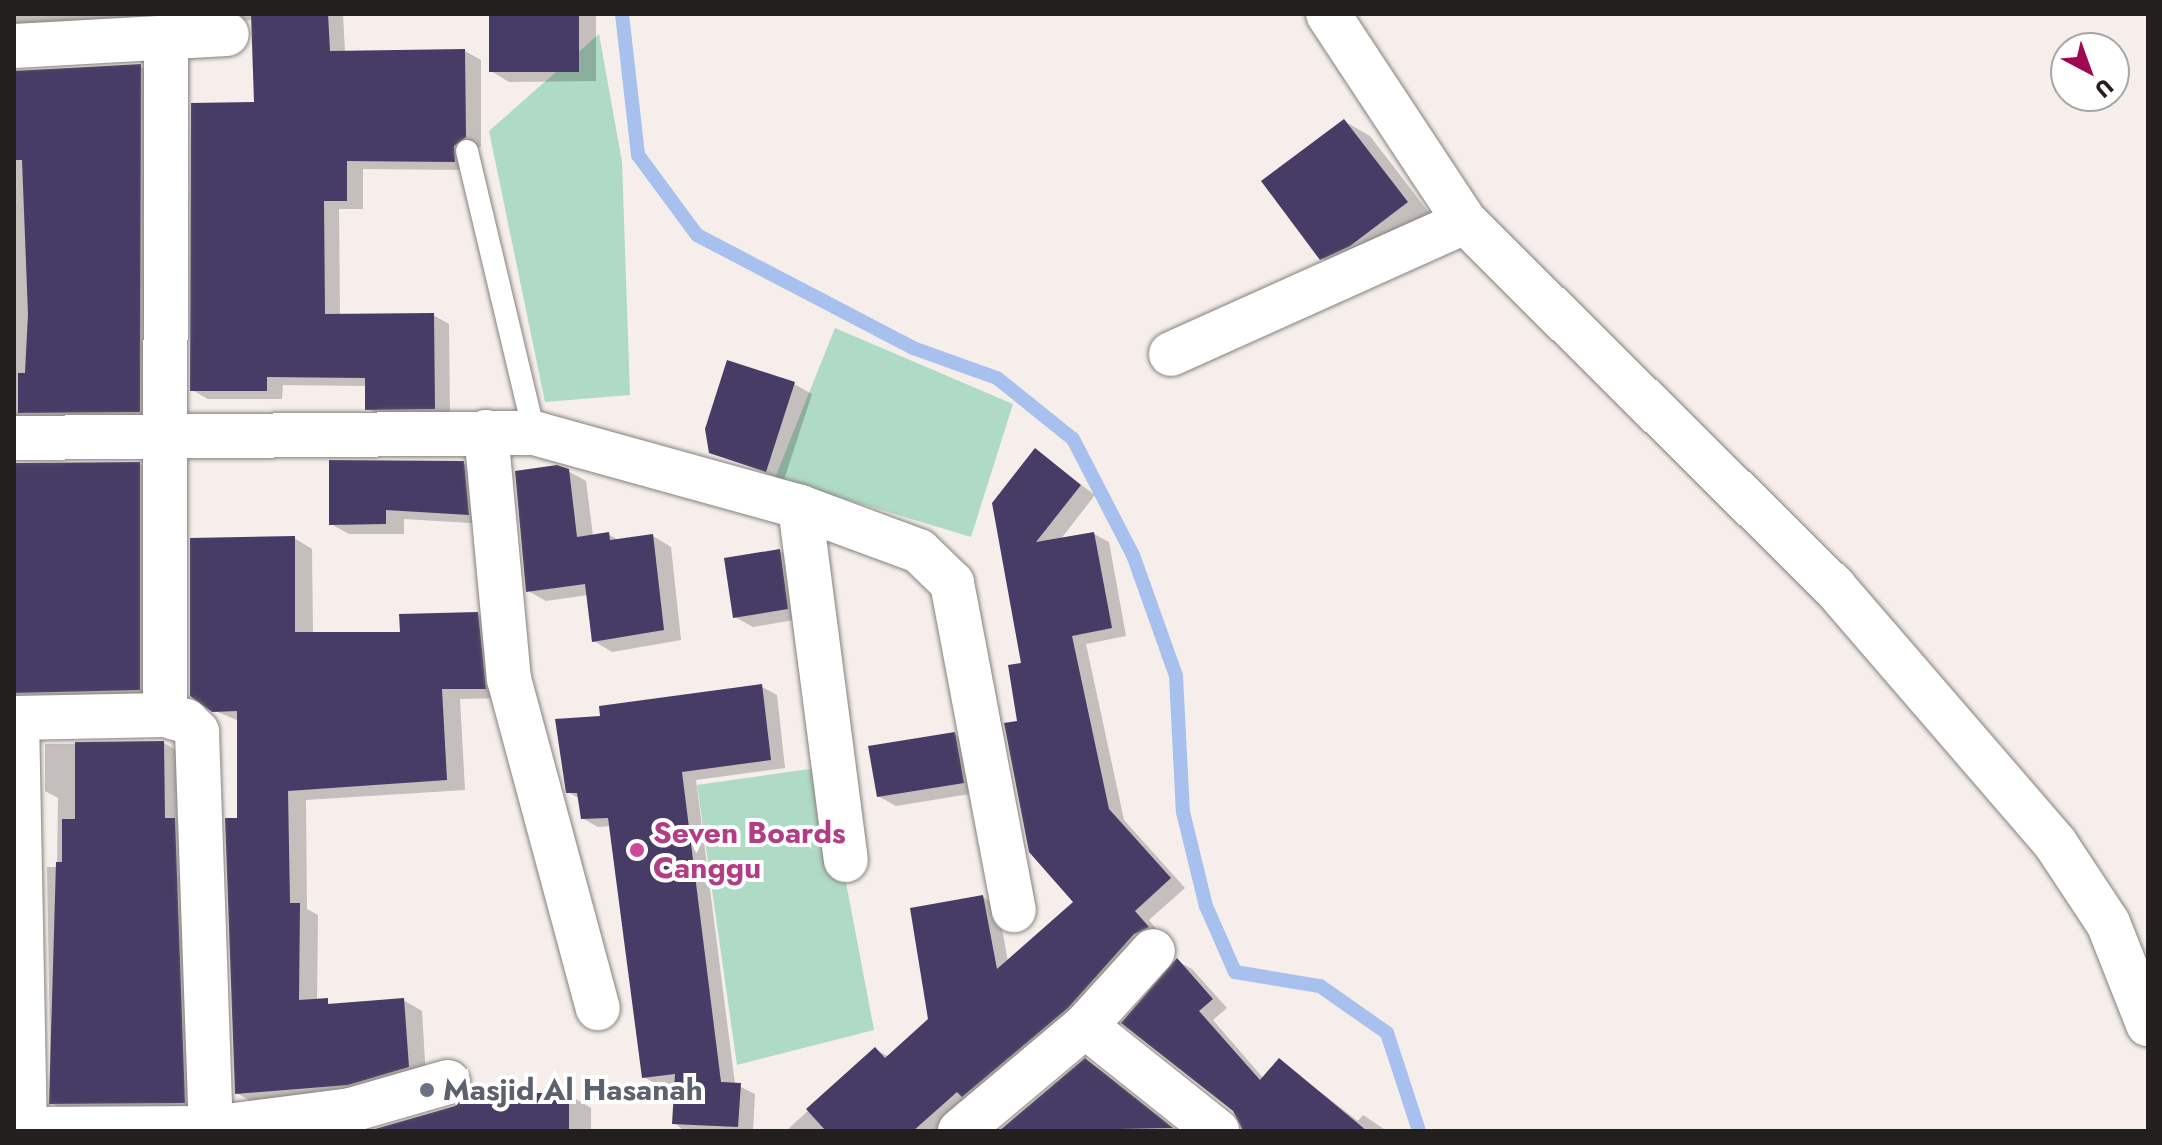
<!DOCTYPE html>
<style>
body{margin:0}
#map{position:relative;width:2162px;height:1145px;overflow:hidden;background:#f5eeeb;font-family:Jost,sans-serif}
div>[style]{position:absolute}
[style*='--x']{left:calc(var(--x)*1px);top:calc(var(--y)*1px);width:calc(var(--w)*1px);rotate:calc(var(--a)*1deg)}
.green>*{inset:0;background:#afdac5}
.shadow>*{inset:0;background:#0003}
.stream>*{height:14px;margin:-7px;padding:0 7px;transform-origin:7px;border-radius:7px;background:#a7c0ed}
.building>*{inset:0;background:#473c65}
.roads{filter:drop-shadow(0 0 2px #86817e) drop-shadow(0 0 2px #86817e)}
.lane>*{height:22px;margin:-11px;padding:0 11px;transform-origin:11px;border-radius:11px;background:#fff}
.street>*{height:44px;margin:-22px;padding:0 22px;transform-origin:22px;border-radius:22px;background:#fff}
.dots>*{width:22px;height:22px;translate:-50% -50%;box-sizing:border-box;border:4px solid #fff;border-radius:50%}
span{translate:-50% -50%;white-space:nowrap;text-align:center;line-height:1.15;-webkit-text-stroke:8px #fff;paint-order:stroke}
.hotel-label{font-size:30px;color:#b23c85;font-weight:700}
.left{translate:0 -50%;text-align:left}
.worship-label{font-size:30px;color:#5b616d;font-weight:700}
.frame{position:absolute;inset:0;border:16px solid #221f1e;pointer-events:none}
.north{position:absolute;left:2050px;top:32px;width:80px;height:80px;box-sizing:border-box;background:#fff;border:2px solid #a7a5a5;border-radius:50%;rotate:139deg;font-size:22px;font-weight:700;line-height:32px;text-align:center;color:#221f1e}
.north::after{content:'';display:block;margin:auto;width:28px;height:36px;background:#9f0850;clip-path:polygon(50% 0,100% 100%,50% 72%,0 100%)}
</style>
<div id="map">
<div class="green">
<i style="clip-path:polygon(599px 34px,622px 162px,630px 395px,545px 402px,489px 131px)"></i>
<i style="clip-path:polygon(835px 328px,1013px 404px,971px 537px,775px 478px)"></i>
<i style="clip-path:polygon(824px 767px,874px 1030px,737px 1065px,697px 785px)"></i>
</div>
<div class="shadow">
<i style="clip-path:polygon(14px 14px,343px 14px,345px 53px,465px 51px,481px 60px,481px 146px,469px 155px,470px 170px,363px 169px,363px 209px,339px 209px,340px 316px,433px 315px,449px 324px,450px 417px,383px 418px,367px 408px,367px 386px,283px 385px,282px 399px,208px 399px,192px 390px,256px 104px,253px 20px,14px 37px)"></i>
<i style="clip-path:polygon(491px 14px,596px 14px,596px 81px,509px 82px,491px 71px)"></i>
<i style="clip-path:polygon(140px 66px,156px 75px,156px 420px,14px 430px,14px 70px)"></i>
<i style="clip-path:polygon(1344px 121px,1370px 136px,1433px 218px,1348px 273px,1321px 258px)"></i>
<i style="clip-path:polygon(794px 384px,812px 394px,784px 480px,711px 452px)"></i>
<i style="clip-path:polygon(1035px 451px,1095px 495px,1060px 540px,1094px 534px,1109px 542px,1126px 636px,1086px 644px,1124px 820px,1185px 888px,1149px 920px,1162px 936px,955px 1131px,786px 1131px,875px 1049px,889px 1057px,931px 1020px,983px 897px,998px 906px,1008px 962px,1076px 903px,1019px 723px)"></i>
<i style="clip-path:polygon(463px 463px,481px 473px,486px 524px,404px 519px,404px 534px,349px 534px,331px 524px)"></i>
<i style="clip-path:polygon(140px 464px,156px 473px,155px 699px,14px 711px,14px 465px)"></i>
<i style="clip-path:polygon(568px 471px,586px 481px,593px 536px,608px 534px,620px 541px,653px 536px,671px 547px,681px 640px,612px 652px,594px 641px,588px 595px,546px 601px,528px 591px)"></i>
<i style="clip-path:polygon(294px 538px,312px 549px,313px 634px,402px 634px,477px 614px,496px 625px,503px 698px,460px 699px,465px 790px,306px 800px,307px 909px,318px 915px,317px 1001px,336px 1005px,403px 1000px,422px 1011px,426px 1077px,255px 1104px,237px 1093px,239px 721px,213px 710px)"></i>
<i style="clip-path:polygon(780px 551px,798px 562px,805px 618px,753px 627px,735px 617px)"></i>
<i style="clip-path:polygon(762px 687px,777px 695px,785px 768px,696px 780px,735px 1084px,755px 1094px,753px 1131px,684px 1131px,675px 1123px,676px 1084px,659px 1086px,644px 1077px,611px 826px,598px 827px,582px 818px,580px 799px,568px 792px,603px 718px)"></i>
<i style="clip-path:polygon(954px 734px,972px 744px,982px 792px,896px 806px,878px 796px)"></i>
<i style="clip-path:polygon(164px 743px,176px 750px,177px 822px,187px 827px,197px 1109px,64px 1110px,51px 1103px,47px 867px,57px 867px,58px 798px,45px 791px,45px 744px)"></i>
<i style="clip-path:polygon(1177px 961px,1192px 969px,1227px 1008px,1213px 1020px,1264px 1079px,1280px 1061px,1358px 1121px,1363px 1115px,1387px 1131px,1243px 1131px)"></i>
<i style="clip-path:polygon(1086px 1061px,1101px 1070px,1178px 1131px,1002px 1131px)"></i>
<i style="clip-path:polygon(569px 1095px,591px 1108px,591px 1131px,421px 1131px)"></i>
</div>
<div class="stream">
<i style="--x:622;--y:14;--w:142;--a:83.5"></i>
<i style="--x:638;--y:155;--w:99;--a:53.6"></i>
<i style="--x:697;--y:235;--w:244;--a:27.6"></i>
<i style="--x:913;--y:348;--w:89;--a:19.7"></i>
<i style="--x:997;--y:378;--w:97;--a:38.8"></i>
<i style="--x:1073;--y:439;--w:131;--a:62.7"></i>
<i style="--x:1133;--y:555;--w:128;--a:70.4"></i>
<i style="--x:1176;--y:676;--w:136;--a:87.1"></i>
<i style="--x:1183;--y:812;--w:97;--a:76.3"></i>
<i style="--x:1206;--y:906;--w:72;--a:66.3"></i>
<i style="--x:1235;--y:972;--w:86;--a:9.4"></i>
<i style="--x:1320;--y:986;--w:82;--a:35"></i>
<i style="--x:1387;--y:1033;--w:103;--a:71.9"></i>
</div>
<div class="building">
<i style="clip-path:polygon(251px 14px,328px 14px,330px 51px,465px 49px,466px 137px,454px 146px,455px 162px,347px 161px,347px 201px,324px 201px,325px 314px,434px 313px,435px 409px,365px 410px,365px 378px,267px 377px,267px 391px,190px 391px,191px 103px,254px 102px)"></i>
<i style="clip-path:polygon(489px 14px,579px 14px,579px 72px,489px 72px)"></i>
<i style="clip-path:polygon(141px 64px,140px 412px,18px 413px,18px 373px,25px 373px,28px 314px,22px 160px,14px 160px,14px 71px)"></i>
<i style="clip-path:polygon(1344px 119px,1408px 202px,1350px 246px,1320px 260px,1261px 181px)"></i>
<i style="clip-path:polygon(727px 360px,795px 382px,766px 472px,709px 453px,705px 429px)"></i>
<i style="clip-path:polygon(1035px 448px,1081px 485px,1036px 542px,1094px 532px,1112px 628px,1072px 636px,1109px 809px,1171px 878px,1135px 911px,1149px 927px,1134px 934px,1068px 1008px,962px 1097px,957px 1092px,913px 1131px,826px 1131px,806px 1109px,875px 1047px,885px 1058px,928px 1019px,910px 908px,983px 895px,997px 969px,1073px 902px,1029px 852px,1004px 723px,1017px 721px,1008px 665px,1021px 663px,992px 503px)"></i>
<i style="clip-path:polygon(329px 460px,464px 461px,469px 515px,386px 510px,386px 524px,329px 525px)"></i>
<i style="clip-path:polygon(140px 462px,140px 690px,14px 693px,14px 463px)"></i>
<i style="clip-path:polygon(557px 465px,569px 469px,577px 537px,609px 532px,610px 540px,653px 534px,664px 630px,592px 642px,585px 584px,526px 592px,515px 471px)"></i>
<i style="clip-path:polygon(295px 536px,295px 632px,400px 632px,399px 614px,478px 612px,486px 689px,442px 689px,447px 780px,288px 791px,290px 903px,300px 903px,299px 1000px,328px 998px,328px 1004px,404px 998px,409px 1067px,348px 1085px,235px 1094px,225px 818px,237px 818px,237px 711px,212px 712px,190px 696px,190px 538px)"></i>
<i style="clip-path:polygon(780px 549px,788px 609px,733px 618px,724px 558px)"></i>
<i style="clip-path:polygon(762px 684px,771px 760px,682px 772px,721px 1082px,741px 1083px,738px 1127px,672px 1124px,675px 1074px,642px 1078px,608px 818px,581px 819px,577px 793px,566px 793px,555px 719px,600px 716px,599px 706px)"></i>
<i style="clip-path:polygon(955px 732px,964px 783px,877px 797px,868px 746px)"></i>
<i style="clip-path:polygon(164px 741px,165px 818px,175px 818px,185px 1103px,49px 1104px,56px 862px,62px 862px,62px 819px,75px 819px,75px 742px)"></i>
<i style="clip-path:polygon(1177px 958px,1213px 999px,1199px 1011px,1260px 1080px,1279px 1058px,1367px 1131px,1243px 1131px,1233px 1111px,1121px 1023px)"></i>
<i style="clip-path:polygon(1085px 1058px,1173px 1128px,999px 1131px)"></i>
<i style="clip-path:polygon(470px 1093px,569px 1093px,569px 1131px,368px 1131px,455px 1106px)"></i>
</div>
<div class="roads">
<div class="lane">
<i style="--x:467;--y:151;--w:290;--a:76.6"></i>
</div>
<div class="street">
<i style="--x:1328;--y:14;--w:249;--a:56.6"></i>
<i style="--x:1465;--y:222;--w:520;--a:44.69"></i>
<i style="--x:1835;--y:588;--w:337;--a:49.2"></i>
<i style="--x:2055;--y:843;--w:96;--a:56.5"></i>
<i style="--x:2108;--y:923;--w:109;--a:68.4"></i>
<i style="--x:14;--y:46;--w:213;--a:-3.2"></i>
<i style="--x:1171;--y:354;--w:322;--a:-24.2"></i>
<i style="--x:486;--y:432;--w:248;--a:84.7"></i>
<i style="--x:509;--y:679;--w:341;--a:74.9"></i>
<i style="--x:14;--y:438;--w:520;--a:-0.55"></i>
<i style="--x:534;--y:433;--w:276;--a:15.5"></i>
<i style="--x:800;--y:507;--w:127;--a:20.3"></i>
<i style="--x:919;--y:551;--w:46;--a:44.1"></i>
<i style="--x:952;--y:583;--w:333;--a:79.3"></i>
<i style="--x:800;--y:507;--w:356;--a:82.6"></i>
<i style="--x:165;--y:715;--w:677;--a:-89.92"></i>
<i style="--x:14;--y:718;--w:151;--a:-1.1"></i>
<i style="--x:165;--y:715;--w:22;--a:16"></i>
<i style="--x:186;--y:721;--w:16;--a:45"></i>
<i style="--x:197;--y:732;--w:399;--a:88"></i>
<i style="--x:17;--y:718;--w:413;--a:88.9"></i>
<i style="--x:1085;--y:1026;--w:169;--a:38.5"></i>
<i style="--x:14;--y:1129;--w:197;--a:-0.3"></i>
<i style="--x:211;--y:1128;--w:141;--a:-7.3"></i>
<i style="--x:351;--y:1110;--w:101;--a:-16.1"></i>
<i style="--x:960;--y:1131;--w:163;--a:-40"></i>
<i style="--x:1085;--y:1026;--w:101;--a:-47.8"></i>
</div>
</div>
<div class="dots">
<i style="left:637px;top:850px;background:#d1479c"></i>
<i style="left:427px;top:1090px;background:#6b7280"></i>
</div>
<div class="hotel-label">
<span class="left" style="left:653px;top:850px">Seven Boards<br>Canggu</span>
</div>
<div class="worship-label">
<span class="left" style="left:443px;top:1090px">Masjid Al Hasanah</span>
</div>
<div class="frame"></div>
<div class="north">U</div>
</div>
